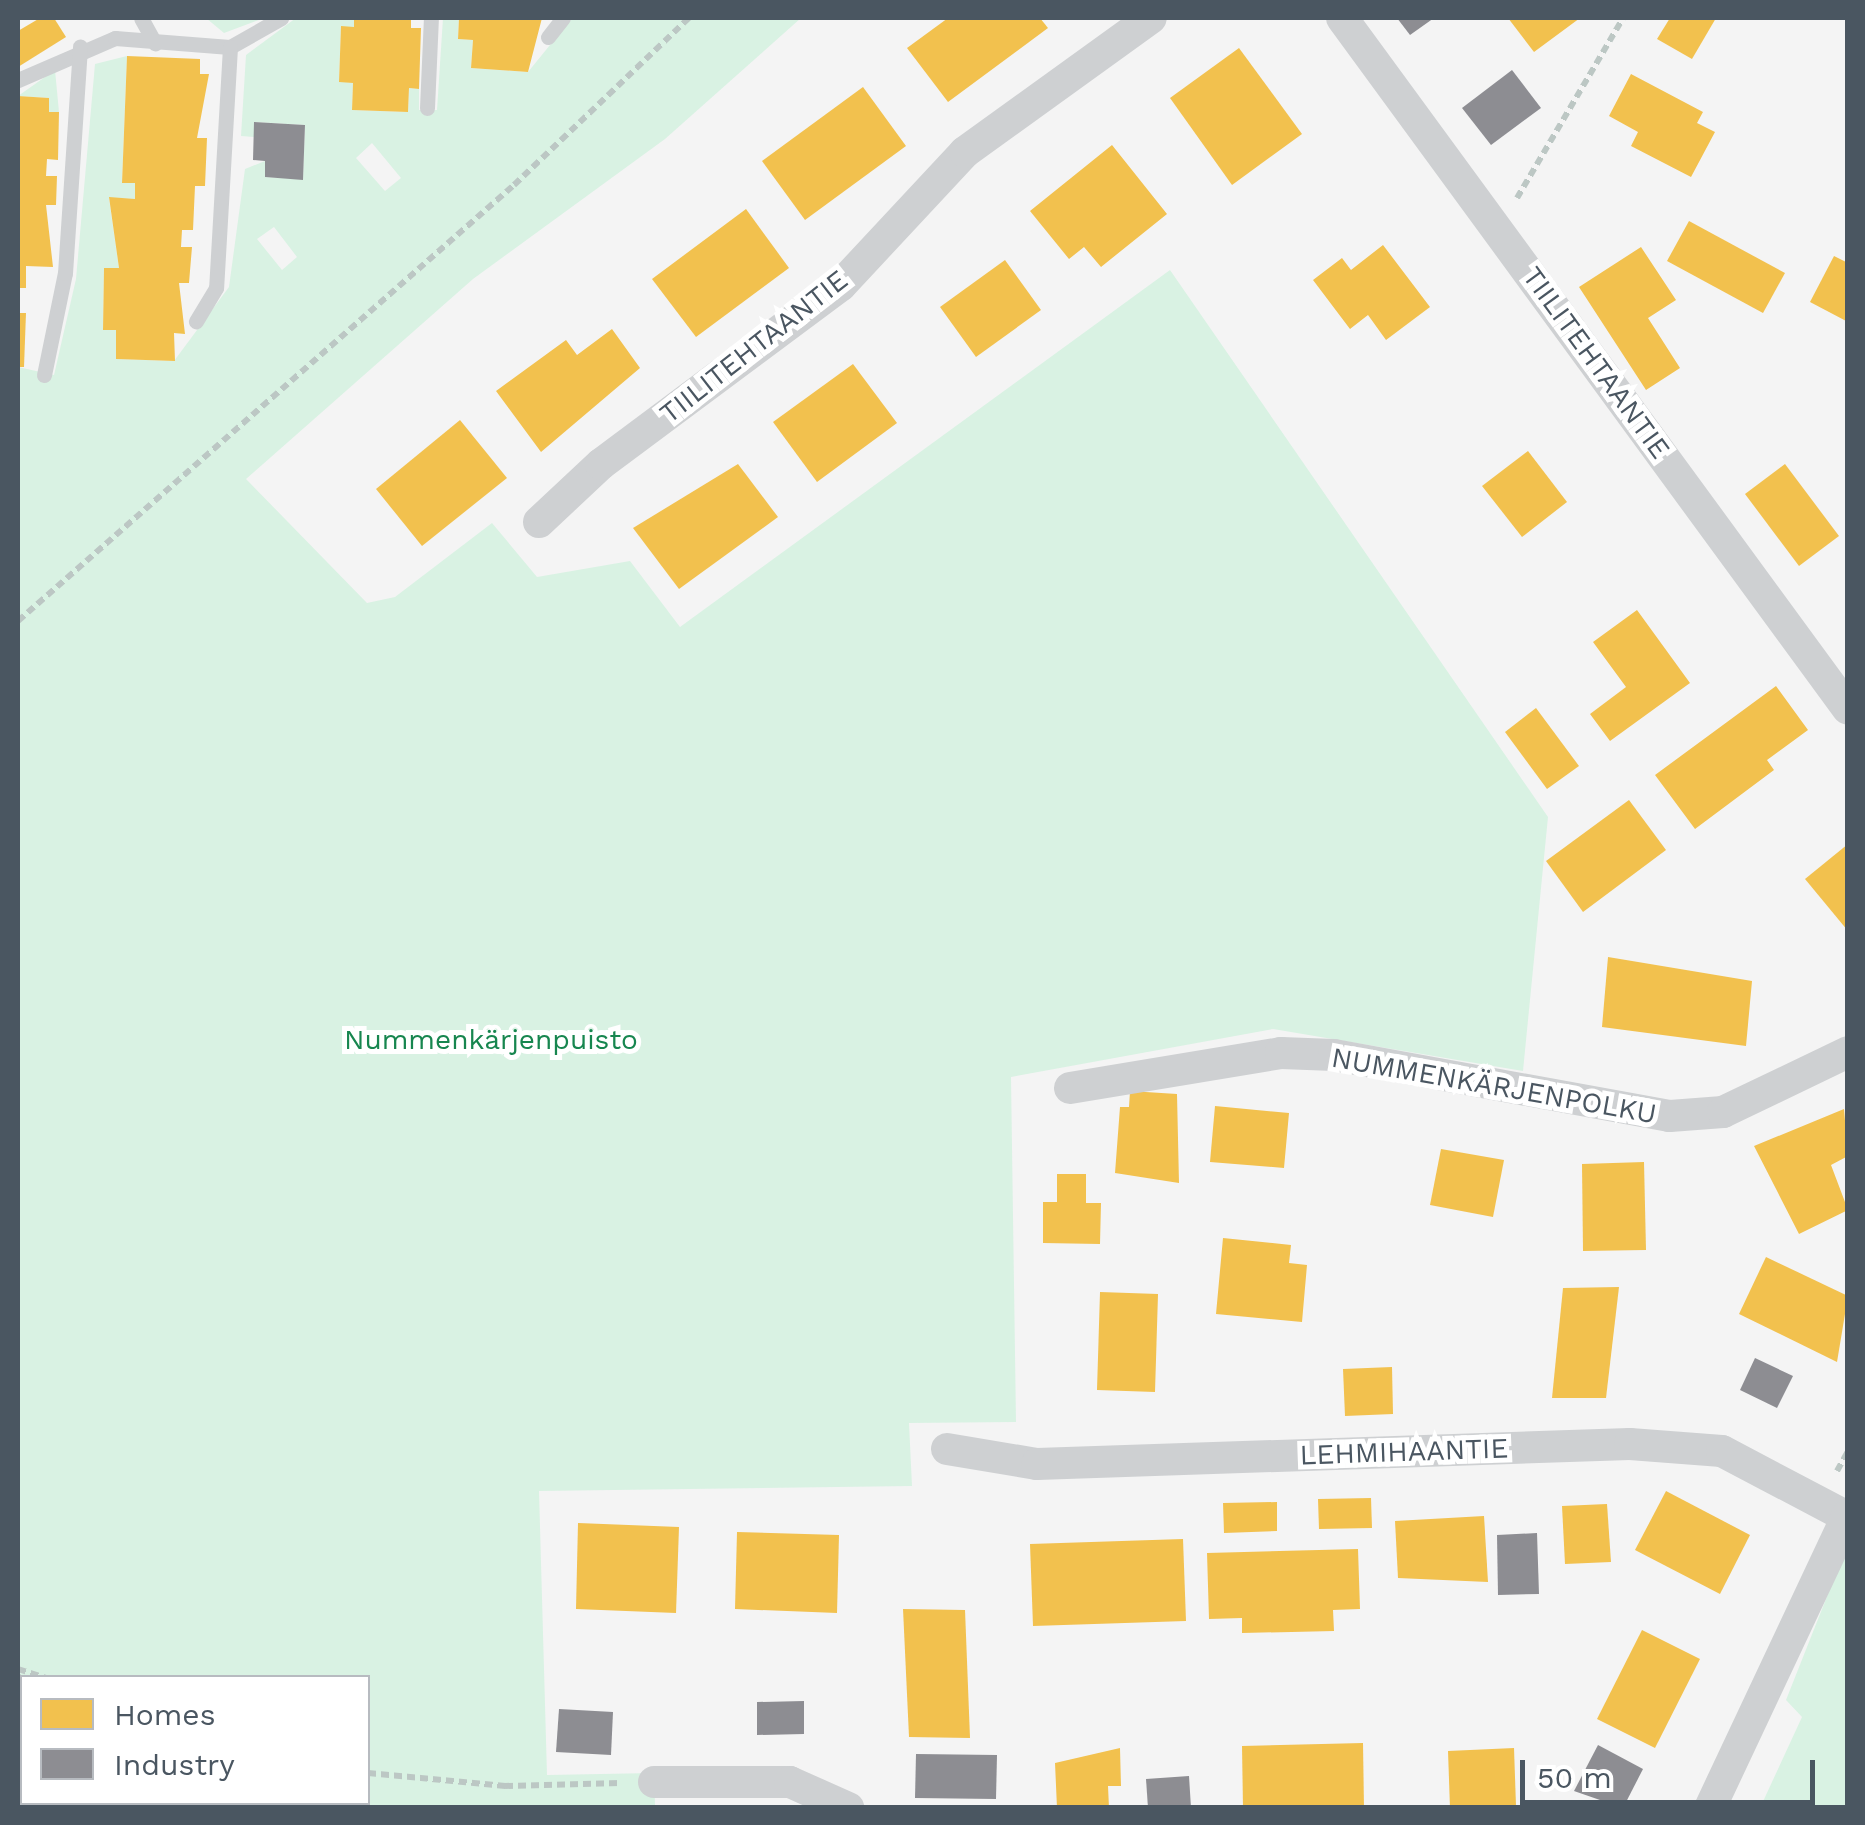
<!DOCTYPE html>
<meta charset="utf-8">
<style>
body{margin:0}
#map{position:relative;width:1865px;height:1825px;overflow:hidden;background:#f4f4f4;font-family:"Work Sans",sans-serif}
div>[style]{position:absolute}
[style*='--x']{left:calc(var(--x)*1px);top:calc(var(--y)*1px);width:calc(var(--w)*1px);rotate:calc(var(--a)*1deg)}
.green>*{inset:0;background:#d9f2e3}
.homes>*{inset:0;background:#f2c14e}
.industry>*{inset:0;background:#8d8d92}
.path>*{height:6px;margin-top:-3px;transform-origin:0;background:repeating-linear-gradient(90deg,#bcc7c4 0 8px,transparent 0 13px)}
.service>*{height:15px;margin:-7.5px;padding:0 7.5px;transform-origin:7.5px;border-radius:7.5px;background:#ced0d2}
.minor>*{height:32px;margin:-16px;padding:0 16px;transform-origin:16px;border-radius:16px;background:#ced0d2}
span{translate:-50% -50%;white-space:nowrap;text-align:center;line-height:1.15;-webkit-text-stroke:10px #fff;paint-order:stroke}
.street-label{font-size:28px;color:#4a5661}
.park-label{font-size:28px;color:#17864f}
.frame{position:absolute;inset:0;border:20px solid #4a5661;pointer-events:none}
.legend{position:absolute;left:20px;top:1675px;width:350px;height:130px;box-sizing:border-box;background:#fff;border:2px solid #b7bbc0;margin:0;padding:12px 18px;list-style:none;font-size:30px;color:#4a5661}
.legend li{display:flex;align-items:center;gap:20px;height:50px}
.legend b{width:50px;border:2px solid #b7bbc0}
.scale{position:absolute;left:1520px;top:1760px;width:295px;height:45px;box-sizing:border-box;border:5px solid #4a5661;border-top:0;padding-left:12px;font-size:30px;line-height:35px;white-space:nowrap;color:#4a5661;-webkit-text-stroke:8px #fff;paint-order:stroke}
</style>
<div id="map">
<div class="green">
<i style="clip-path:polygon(206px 18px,264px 18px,224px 33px)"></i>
<i style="clip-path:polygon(evenodd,296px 18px,354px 18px,354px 27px,341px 27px,339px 81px,353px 83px,352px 110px,408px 112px,409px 88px,419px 89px,419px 110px,437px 110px,443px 18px,459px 18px,458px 39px,473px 40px,471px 68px,528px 72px,572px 18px,801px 18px,665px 139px,473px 279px,246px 479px,367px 603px,395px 597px,492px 523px,537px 577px,630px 561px,680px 627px,1170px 270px,1548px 817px,1523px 1071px,1273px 1029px,1011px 1077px,1016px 1422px,909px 1423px,912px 1486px,539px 1491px,547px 1775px,654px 1773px,655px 1805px,18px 1807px,18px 367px,54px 375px,76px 279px,95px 64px,127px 56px,122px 182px,135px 183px,135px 199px,109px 198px,119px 268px,104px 269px,103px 329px,116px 330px,117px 359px,174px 361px,229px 287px,245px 169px,265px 161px,265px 177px,303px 179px,305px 125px,255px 122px,254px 137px,241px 136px,246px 55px,296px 18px,372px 143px,401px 178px,385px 191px,356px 158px,372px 143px,296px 18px,274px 227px,297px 257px,282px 270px,257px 239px,274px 227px,296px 18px,22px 1678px,368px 1678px,368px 1802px,22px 1802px,22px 1678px)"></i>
<i style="clip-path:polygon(55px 70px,59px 112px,49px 112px,49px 98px,18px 96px)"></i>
<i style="clip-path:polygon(1847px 1546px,1847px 1807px,1760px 1808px,1802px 1717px,1786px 1700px)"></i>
</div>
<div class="homes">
<i style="clip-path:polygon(40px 18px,54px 18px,66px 37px,18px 67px,18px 31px)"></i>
<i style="clip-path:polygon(354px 18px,411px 18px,411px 28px,421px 28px,419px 89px,409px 88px,408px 112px,352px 110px,353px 83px,339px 82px,341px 26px,354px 27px)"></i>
<i style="clip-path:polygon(459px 18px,542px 18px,528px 72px,471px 68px,473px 40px,458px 39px)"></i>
<i style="clip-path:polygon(948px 18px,1040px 18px,1048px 28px,948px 102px,907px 48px)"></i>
<i style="clip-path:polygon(1508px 18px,1580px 18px,1534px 52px)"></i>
<i style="clip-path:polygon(1670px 18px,1716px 18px,1692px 59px,1657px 39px)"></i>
<i style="clip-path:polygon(1239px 48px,1302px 134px,1232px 185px,1170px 98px)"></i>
<i style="clip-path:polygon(127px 56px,200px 59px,200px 74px,209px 74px,197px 138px,207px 138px,205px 186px,195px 186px,193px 230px,182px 230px,181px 247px,192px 247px,189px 283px,179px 283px,185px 334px,174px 333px,175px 361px,116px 359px,116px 330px,103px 330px,104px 268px,119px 268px,109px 197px,135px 199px,135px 183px,122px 183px)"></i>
<i style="clip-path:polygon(1631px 74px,1703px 112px,1697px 123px,1715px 132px,1691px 177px,1631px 146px,1638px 132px,1609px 116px)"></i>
<i style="clip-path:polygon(863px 87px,906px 146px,805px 220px,762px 161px)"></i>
<i style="clip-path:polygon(18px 96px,49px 98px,49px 112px,59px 112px,58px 160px,47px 159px,46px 176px,57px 176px,56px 205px,46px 205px,53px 267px,26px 266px,26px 288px,18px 288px)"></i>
<i style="clip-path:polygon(1112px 145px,1167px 214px,1101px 267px,1084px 247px,1069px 259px,1030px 211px)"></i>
<i style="clip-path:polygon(746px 209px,789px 268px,696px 337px,652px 279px)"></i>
<i style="clip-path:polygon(1689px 221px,1785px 273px,1763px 313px,1667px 261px)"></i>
<i style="clip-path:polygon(1383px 245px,1430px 307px,1386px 340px,1368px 315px,1350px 329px,1313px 280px,1342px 258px,1351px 270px)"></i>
<i style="clip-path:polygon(1641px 247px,1676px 300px,1648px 318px,1680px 368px,1646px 390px,1579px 287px)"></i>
<i style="clip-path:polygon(1834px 256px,1848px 263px,1848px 322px,1810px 302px)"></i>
<i style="clip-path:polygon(1005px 260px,1041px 310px,976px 357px,940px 307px)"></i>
<i style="clip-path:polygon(18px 313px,26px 313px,24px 367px,18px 367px)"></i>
<i style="clip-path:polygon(612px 329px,640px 368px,541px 452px,496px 391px,566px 340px,577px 355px)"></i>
<i style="clip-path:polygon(853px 364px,897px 423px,817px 482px,773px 422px)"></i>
<i style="clip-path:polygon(460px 420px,507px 478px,422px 546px,376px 489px)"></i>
<i style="clip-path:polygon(1528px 451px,1567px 502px,1522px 537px,1482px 486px)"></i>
<i style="clip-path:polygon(738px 464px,778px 517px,679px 589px,633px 528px)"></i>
<i style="clip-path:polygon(1785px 464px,1839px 536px,1799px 566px,1745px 494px)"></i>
<i style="clip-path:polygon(1637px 610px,1690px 683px,1610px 741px,1590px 714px,1626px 687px,1593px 642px)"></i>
<i style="clip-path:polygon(1776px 686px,1808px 730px,1767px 760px,1774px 770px,1695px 829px,1655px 775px)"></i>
<i style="clip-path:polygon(1536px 708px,1579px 766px,1547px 789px,1505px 732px)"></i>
<i style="clip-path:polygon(1629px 800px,1666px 850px,1583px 912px,1546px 861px)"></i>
<i style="clip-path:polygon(1848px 844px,1848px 931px,1805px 879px)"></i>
<i style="clip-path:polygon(1608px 957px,1752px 981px,1746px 1046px,1602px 1027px)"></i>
<i style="clip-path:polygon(1130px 1091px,1177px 1094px,1179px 1183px,1115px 1173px,1120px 1107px,1129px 1107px)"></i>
<i style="clip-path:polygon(1215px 1106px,1289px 1113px,1284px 1168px,1210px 1162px)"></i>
<i style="clip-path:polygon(1844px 1109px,1848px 1156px,1831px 1165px,1848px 1210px,1799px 1234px,1754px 1146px)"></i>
<i style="clip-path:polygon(1441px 1149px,1504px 1160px,1493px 1217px,1430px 1205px)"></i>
<i style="clip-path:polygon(1644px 1162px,1646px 1250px,1583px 1251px,1582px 1164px)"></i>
<i style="clip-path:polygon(1057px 1174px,1086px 1174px,1086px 1203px,1101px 1203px,1100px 1244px,1043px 1243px,1043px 1202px,1057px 1202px)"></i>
<i style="clip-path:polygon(1223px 1238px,1291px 1245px,1289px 1263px,1307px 1265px,1302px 1322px,1216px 1314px)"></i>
<i style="clip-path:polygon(1766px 1257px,1848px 1296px,1837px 1362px,1739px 1314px)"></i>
<i style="clip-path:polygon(1619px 1287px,1606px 1398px,1552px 1398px,1563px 1288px)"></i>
<i style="clip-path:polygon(1100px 1292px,1158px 1294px,1155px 1392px,1097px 1390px)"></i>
<i style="clip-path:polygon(1392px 1367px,1393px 1414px,1345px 1416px,1343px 1369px)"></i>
<i style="clip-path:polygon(1666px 1491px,1750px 1535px,1720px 1594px,1635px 1550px)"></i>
<i style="clip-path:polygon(1371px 1498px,1372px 1528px,1319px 1529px,1318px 1499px)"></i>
<i style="clip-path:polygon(1277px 1502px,1277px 1531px,1224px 1533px,1223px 1503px)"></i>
<i style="clip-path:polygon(1607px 1504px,1611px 1562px,1565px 1564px,1562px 1506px)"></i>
<i style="clip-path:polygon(1484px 1516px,1488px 1582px,1398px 1578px,1395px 1521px)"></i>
<i style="clip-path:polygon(578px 1523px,679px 1527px,676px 1613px,576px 1609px)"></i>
<i style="clip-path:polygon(737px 1532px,839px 1535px,837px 1613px,735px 1609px)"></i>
<i style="clip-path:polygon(1183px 1539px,1186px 1621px,1033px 1626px,1030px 1544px)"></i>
<i style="clip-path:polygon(1358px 1549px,1360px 1609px,1333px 1610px,1334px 1631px,1242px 1633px,1242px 1618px,1209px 1619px,1207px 1553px)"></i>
<i style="clip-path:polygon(903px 1609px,965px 1610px,970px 1738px,909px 1737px)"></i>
<i style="clip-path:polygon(1642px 1630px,1700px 1659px,1655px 1748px,1597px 1719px)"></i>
<i style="clip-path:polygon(1363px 1743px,1364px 1808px,1243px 1808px,1242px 1746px)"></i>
<i style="clip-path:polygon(1120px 1748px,1121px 1786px,1108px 1786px,1109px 1808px,1057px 1808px,1055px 1763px)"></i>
<i style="clip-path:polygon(1514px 1748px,1516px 1806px,1450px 1808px,1448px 1751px)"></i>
</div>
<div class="industry">
<i style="clip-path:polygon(1397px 18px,1434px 18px,1410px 35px)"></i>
<i style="clip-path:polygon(1512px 70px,1541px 108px,1491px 145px,1462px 108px)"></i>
<i style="clip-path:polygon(254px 122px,305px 125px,303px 180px,265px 177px,265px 161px,253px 160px)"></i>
<i style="clip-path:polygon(1755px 1358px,1793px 1376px,1777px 1408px,1740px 1390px)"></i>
<i style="clip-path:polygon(1537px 1533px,1539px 1594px,1498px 1595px,1497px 1535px)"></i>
<i style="clip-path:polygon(804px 1701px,804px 1734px,757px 1735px,757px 1702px)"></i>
<i style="clip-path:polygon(559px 1709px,613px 1712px,611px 1755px,556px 1752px)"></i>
<i style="clip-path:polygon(1598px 1745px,1643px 1769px,1623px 1808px,1574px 1791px)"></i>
<i style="clip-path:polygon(916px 1754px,997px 1755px,996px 1799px,915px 1798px)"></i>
<i style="clip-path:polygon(1189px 1776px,1191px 1808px,1148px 1808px,1146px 1779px)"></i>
</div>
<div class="path">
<i style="--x:1517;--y:198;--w:209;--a:-59.5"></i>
<i style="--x:18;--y:621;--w:660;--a:-41.32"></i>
<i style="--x:514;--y:185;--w:242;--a:-43.7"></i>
<i style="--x:1837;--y:1471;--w:23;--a:-61"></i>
<i style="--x:18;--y:1669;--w:29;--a:18"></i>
<i style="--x:18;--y:1676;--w:6;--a:45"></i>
<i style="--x:368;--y:1773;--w:138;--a:5.4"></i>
<i style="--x:505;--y:1786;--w:115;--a:-1.5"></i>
<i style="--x:143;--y:1802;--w:8;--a:50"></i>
</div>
<div class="service">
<i style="--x:141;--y:18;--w:29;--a:61"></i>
<i style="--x:548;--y:37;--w:24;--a:-52"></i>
<i style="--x:230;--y:47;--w:59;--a:-29.6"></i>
<i style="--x:18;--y:80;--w:106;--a:-23.4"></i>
<i style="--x:115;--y:38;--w:115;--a:4.5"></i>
<i style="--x:230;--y:47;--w:241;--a:93.3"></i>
<i style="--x:216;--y:288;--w:39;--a:121"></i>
<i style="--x:427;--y:108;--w:90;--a:-87.5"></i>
<i style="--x:44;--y:375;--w:104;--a:-78.4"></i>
<i style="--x:65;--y:273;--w:227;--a:-86.2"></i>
</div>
<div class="minor">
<i style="--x:1342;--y:18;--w:856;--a:53.79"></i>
<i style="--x:539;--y:522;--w:85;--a:-43.1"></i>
<i style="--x:601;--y:464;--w:299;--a:-36.7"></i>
<i style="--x:841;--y:285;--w:182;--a:-47"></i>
<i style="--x:965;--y:152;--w:229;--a:-35.8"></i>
<i style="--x:1070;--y:1088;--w:214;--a:-9.4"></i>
<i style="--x:1281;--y:1053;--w:53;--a:2.2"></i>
<i style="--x:1334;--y:1055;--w:341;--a:10.3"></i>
<i style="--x:1670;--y:1116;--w:53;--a:-4.3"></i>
<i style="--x:1723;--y:1112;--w:139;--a:-25.6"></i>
<i style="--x:947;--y:1449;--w:91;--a:9.5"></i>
<i style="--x:1037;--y:1464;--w:593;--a:-1.93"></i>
<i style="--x:1630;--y:1444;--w:92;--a:4.4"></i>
<i style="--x:1722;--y:1451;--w:141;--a:27.8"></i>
<i style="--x:654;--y:1782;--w:136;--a:0"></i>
<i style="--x:790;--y:1782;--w:64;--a:24.1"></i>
<i style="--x:1710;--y:1808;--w:324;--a:-64.8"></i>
</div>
<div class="street-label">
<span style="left:754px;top:347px;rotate:-38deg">TIILITEHTAANTIE</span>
<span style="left:1596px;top:363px;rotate:54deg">TIILITEHTAANTIE</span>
<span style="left:1494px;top:1086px;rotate:10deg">NUMMENKÄRJENPOLKU</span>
<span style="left:1404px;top:1452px;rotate:-2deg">LEHMIHAANTIE</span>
</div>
<div class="park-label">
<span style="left:491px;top:1040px">Nummenkärjenpuisto</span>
</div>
<div class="frame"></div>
<ul class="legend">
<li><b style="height:28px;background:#f2c14e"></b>Homes</li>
<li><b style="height:28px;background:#8d8d92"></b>Industry</li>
</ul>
<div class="scale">50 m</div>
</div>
